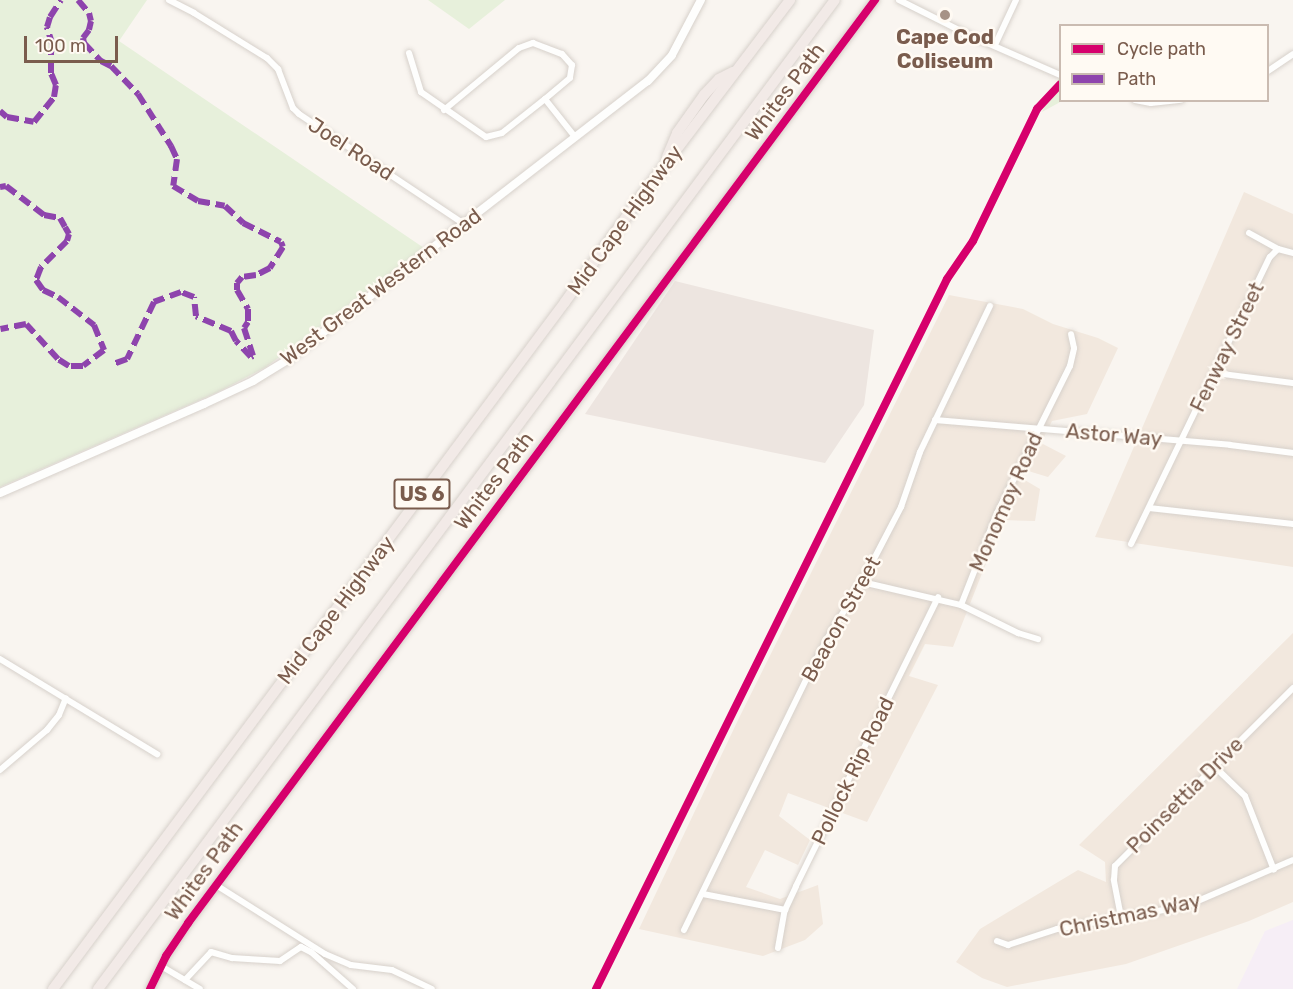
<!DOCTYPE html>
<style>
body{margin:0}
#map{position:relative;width:1293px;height:989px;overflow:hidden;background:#f9f5f0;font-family:Rubik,sans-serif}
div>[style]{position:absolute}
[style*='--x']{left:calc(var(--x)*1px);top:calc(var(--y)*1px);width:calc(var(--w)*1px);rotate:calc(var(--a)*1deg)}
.residential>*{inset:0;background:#f2e8de}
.industrial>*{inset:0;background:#ede5e0}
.education>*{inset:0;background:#f6eef6}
.green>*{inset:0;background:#e7f0db}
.roads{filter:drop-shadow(0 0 2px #d7d1cb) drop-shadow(0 0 2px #d7d1cb)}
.minor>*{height:6px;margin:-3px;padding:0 3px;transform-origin:3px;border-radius:3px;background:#fefefd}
.tertiary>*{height:8px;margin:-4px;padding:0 4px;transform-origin:4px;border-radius:4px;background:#fefefd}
.motorway>*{height:10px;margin:-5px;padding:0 5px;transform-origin:5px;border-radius:5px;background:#f2eae7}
.quiet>*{height:6px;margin-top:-3px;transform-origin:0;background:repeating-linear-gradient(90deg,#8e44ad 0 12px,transparent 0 18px)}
.cycleway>*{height:8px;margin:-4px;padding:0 4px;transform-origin:4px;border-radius:4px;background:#d6006c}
.dots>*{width:16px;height:16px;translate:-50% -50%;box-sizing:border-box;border:3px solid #fffaf3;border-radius:50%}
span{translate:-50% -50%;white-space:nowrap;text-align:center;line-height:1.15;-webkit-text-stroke:5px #fffaf3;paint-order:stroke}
.shield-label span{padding:2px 4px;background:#fffaf3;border:2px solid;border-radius:4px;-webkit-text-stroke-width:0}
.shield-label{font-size:20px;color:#7a5c4d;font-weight:700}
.poi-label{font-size:21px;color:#7a5c4d;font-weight:700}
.street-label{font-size:21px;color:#7a5c4d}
.legend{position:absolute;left:1059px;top:24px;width:210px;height:78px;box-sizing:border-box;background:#fffaf3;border:2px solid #cabbb1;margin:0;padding:8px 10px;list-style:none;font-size:18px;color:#7a5c4d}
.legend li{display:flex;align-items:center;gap:12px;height:30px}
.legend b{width:30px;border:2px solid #cabbb1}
.scale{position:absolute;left:24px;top:36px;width:94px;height:27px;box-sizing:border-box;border:3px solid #7a5c4d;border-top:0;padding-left:8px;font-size:18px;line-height:21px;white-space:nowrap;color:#7a5c4d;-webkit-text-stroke:4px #fffaf3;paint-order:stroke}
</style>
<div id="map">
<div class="residential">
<i style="clip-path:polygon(1244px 192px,1293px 214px,1293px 567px,1095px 537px)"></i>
<i style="clip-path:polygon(949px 295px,1023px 309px,1053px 324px,1098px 338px,1118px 348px,1087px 414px,1052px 421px,1041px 443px,1066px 456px,1048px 477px,1025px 470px,1023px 479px,1040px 489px,1035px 521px,1003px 520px,953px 647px,925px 644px,909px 676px,938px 685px,867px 822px,788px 793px,779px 816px,810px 840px,798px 865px,765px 850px,746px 887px,780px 899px,818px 885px,823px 924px,805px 940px,763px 956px,639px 929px,739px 718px)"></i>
<i style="clip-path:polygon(1293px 633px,1293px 902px,1249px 921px,1126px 964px,1007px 987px,982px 978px,956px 962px,980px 929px,1078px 870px,1106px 882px,1105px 862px,1079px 845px)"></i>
</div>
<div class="industrial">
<i style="clip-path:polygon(675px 281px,874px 330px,864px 405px,825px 463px,585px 414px)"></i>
</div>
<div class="education">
<i style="clip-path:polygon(1293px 920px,1293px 989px,1237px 989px,1265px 931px)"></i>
</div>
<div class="green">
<i style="clip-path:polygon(0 0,147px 0,119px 41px,424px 248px,266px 367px,218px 392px,0 487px)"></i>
<i style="clip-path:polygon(428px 0,505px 0,469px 29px)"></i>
<i style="clip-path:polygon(1060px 75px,1062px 101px,1042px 112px)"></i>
</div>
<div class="roads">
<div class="minor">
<i style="--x:169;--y:0;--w:28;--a:27"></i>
<i style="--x:194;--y:13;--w:86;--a:31.7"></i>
<i style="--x:267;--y:58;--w:16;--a:45"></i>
<i style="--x:278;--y:69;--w:42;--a:69"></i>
<i style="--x:293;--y:108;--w:8;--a:45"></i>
<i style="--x:299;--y:114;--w:198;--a:33.7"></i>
<i style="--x:899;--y:0;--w:78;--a:26.6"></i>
<i style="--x:969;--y:35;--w:99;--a:23.7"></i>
<i style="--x:995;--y:45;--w:50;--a:-65"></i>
<i style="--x:409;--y:53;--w:41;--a:72.9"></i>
<i style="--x:421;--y:92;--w:79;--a:34.7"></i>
<i style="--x:486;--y:137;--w:16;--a:-14"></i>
<i style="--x:502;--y:133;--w:55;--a:-38.3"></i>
<i style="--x:545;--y:99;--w:48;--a:51.7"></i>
<i style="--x:1268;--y:71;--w:30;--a:-34"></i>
<i style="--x:1135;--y:100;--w:16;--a:11"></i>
<i style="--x:1151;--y:103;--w:30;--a:-6"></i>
<i style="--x:444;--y:110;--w:97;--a:-39.6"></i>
<i style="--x:519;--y:48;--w:15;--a:-20"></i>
<i style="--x:533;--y:43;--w:31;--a:21"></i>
<i style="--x:562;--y:54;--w:15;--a:48"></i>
<i style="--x:572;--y:65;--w:13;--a:99"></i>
<i style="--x:570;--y:78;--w:33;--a:140"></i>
<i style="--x:1249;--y:233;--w:33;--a:29"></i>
<i style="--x:1278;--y:249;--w:16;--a:15"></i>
<i style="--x:1215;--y:373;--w:79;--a:7.3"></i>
<i style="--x:935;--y:420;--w:296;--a:4.8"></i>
<i style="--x:1230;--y:445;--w:64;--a:7.2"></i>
<i style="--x:1149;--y:508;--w:145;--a:6.3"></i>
<i style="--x:1131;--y:544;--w:319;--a:-64.2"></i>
<i style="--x:1270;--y:257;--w:11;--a:-45"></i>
<i style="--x:862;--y:582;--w:102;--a:13.1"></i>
<i style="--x:961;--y:605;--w:64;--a:26.2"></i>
<i style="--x:1018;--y:633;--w:21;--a:17"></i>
<i style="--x:961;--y:605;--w:99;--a:-68.6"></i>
<i style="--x:997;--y:513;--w:164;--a:-63.6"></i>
<i style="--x:1070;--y:366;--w:18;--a:-77"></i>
<i style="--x:1074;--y:348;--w:14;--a:-102"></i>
<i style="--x:0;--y:659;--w:184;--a:31.2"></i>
<i style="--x:1214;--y:766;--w:43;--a:44.1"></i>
<i style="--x:1245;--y:796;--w:79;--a:68.6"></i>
<i style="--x:0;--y:770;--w:62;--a:-40.4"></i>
<i style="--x:47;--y:730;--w:19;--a:-51"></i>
<i style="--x:59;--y:715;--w:18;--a:-68"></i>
<i style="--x:216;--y:885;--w:129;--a:32.3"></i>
<i style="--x:325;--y:954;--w:28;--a:23"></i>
<i style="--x:351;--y:965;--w:41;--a:7"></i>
<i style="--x:392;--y:970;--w:44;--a:25.4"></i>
<i style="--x:703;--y:894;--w:84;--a:11"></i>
<i style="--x:1121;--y:917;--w:38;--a:-101"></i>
<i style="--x:1114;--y:880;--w:14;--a:-86"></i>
<i style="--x:1115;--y:866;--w:252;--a:-45"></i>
<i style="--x:684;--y:930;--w:292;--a:-64"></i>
<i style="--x:812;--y:668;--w:41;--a:-62.2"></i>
<i style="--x:831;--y:632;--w:59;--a:-58.2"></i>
<i style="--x:862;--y:582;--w:85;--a:-62.5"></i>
<i style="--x:901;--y:507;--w:58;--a:-70.9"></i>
<i style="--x:920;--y:452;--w:162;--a:-64.4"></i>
<i style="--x:997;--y:941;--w:12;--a:20"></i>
<i style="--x:1008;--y:945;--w:52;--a:-18.1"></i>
<i style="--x:1057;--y:929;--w:131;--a:-10.1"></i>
<i style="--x:1186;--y:906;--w:116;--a:-23.3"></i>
<i style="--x:778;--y:948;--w:39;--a:-80"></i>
<i style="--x:785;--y:910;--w:26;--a:-65"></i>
<i style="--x:796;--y:886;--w:322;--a:-63.8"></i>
<i style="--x:161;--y:966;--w:45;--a:30.5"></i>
<i style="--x:185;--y:980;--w:38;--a:-47"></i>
<i style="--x:211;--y:952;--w:22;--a:16"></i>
<i style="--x:232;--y:958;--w:48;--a:3.6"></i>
<i style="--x:280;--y:961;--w:25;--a:-34"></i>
<i style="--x:301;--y:947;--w:11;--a:27"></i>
<i style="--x:311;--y:952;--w:56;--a:41.4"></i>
</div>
<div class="tertiary">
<i style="--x:0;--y:493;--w:223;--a:-23.6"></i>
<i style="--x:204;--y:404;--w:54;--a:-25.1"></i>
<i style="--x:253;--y:381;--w:42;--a:-31.4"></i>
<i style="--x:289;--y:359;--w:454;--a:-37.8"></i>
<i style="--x:648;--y:81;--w:35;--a:-47"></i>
<i style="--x:672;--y:55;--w:62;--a:-62.2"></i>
<i style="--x:150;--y:989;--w:37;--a:-64"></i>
<i style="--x:166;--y:956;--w:40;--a:-56"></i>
<i style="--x:188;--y:923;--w:1151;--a:-53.34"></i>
</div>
<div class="motorway">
<i style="--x:667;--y:157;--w:26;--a:-67"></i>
<i style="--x:677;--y:133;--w:47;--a:-54.6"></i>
<i style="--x:704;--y:95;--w:22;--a:-47"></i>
<i style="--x:719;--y:79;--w:16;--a:-27"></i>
<i style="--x:53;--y:989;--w:857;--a:-53.3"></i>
<i style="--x:565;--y:302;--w:127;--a:-54.3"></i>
<i style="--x:639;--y:199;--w:250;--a:-52.8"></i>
<i style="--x:98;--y:989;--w:1233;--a:-53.31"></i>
</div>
</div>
<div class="quiet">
<i style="--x:78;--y:0;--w:17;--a:50"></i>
<i style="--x:89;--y:13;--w:8;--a:76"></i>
<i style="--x:91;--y:21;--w:9;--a:103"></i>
<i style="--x:89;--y:30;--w:10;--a:127"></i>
<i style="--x:83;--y:38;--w:5;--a:79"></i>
<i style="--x:84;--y:43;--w:25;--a:47"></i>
<i style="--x:101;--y:61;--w:11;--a:27"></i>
<i style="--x:111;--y:66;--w:39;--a:46"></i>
<i style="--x:138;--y:94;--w:62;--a:57.6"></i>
<i style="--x:171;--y:146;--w:14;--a:65"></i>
<i style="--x:177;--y:159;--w:27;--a:98"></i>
<i style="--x:173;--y:186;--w:29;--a:31"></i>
<i style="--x:198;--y:201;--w:27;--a:10"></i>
<i style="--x:225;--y:206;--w:25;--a:43"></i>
<i style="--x:243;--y:223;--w:42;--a:26.6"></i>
<i style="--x:281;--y:242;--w:5;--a:68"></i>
<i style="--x:283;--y:247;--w:25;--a:122"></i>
<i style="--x:270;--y:268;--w:16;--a:153"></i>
<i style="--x:256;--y:275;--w:14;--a:172"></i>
<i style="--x:242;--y:277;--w:8;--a:130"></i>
<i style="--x:237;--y:283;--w:7;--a:90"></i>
<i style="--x:237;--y:290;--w:22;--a:60"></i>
<i style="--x:248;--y:309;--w:13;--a:90"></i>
<i style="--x:248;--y:322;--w:7;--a:124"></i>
<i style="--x:244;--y:328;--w:29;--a:72"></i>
<i style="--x:253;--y:356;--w:2;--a:153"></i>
<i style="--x:251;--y:357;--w:22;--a:-133"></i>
<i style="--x:236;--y:341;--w:11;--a:-117"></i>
<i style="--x:231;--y:331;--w:38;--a:-157"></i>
<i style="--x:196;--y:316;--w:19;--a:-96"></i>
<i style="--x:194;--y:297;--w:14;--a:-159"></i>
<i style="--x:181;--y:292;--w:29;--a:160"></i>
<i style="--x:154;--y:302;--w:63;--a:115.3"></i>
<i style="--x:127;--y:359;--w:15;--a:160"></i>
<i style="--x:0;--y:111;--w:9;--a:41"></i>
<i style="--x:7;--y:117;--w:27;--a:10"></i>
<i style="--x:34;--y:122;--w:32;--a:-51"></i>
<i style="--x:54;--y:97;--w:12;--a:-81"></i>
<i style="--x:56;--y:85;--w:13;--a:-113"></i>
<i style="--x:51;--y:73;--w:21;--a:-90"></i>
<i style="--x:51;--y:52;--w:6;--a:-72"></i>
<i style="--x:53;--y:46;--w:20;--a:-108"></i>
<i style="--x:47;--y:27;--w:10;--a:-73"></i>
<i style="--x:50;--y:17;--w:20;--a:-57"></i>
<i style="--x:0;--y:187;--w:6;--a:-9"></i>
<i style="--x:6;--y:186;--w:48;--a:37.3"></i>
<i style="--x:44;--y:215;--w:16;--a:11"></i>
<i style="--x:60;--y:218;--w:10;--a:61"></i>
<i style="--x:65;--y:227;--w:8;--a:60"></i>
<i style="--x:69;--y:234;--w:7;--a:106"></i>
<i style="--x:67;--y:241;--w:37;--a:135"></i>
<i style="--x:41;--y:267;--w:14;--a:111"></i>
<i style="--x:36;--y:280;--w:12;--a:55"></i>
<i style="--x:43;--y:290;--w:17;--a:25"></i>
<i style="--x:58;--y:297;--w:46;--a:37.9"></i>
<i style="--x:94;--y:325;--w:27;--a:68"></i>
<i style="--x:104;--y:350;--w:26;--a:143"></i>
<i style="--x:83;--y:366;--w:14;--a:180"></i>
<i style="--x:69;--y:366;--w:13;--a:-148"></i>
<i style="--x:58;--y:359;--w:47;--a:-132.4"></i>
<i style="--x:26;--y:324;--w:26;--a:169"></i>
</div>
<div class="cycleway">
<i style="--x:150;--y:989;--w:37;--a:-64"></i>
<i style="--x:166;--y:956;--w:40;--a:-56"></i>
<i style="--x:188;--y:923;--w:1151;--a:-53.34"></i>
<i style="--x:596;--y:989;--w:792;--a:-63.69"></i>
<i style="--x:947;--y:279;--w:46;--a:-55.6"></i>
<i style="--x:973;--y:241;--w:147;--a:-64.1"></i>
<i style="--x:1037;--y:109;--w:34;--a:-47"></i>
</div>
<div class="dots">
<i style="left:945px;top:15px;background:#a69286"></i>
</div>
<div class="shield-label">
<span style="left:422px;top:494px">US 6</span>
</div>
<div class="poi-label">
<span style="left:945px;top:49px">Cape Cod<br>Coliseum</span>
</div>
<div class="street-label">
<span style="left:785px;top:92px;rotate:-53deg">Whites Path</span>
<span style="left:351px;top:149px;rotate:33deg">Joel Road</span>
<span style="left:625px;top:220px;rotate:-54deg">Mid Cape Highway</span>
<span style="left:381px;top:287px;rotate:-37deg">West Great Western Road</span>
<span style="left:1227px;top:347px;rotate:-64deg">Fenway Street</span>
<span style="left:1114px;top:435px;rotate:5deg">Astor Way</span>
<span style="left:494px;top:481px;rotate:-53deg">Whites Path</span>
<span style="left:1006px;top:502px;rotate:-66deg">Monomoy Road</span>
<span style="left:336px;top:610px;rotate:-53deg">Mid Cape Highway</span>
<span style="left:841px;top:619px;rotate:-61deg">Beacon Street</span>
<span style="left:853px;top:771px;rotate:-64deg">Pollock Rip Road</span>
<span style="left:1185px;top:795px;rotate:-45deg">Poinsettia Drive</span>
<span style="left:204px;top:871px;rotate:-54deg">Whites Path</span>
<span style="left:1130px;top:915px;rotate:-12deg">Christmas Way</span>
</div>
<ul class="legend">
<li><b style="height:8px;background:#d6006c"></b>Cycle path</li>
<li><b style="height:8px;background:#8e44ad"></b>Path</li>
</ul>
<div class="scale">100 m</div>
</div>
